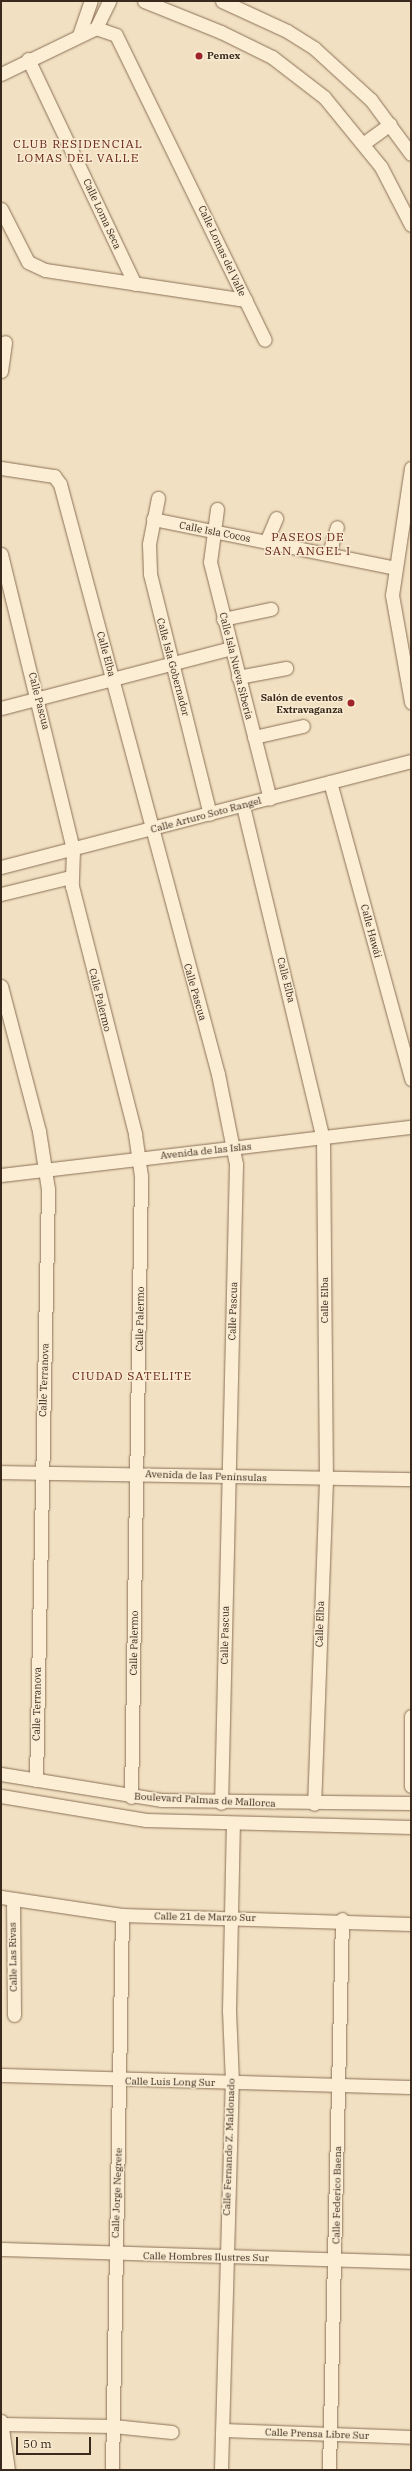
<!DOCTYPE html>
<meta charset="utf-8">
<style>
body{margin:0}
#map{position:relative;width:412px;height:2471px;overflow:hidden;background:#f1e0c1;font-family:"IBM Plex Serif",serif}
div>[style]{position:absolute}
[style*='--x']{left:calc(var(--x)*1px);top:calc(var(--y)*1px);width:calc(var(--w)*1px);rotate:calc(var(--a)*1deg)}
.roads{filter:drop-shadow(0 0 1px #8c7057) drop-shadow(0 0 1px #8c7057)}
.minor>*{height:13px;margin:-6.5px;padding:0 6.5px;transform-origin:6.5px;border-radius:6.5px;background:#fbeed5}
.dots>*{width:11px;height:11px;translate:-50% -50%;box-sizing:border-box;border:2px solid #f8ebd1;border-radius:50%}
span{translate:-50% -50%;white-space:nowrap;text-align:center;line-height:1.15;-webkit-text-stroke:3px #f8ebd1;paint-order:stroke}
.poi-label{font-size:10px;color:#3a291d;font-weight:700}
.left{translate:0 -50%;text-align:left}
.right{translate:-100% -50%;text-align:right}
.street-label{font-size:10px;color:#3a291d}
.quarter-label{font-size:12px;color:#6a2619;letter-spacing:1px}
.frame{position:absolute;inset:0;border:2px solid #3a291d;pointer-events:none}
.scale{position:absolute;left:16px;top:2437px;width:75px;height:18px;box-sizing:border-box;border:2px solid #3a291d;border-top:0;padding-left:5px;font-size:12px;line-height:14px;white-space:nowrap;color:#3a291d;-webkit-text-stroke:3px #f8ebd1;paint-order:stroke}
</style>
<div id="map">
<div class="roads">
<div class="minor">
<i style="--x:144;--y:1;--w:83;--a:21.9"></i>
<i style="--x:221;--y:32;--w:57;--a:26.1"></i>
<i style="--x:272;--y:57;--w:66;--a:37.6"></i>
<i style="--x:324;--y:97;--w:90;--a:50.8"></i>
<i style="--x:381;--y:167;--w:65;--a:62.7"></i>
<i style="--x:222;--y:1;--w:72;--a:24.8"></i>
<i style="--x:287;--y:31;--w:32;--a:32"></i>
<i style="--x:314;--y:48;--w:77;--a:42.4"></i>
<i style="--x:371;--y:100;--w:67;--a:53.5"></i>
<i style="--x:96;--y:28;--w:30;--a:-64"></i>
<i style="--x:79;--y:35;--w:36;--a:-71"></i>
<i style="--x:28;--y:59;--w:249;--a:64.6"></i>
<i style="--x:1;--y:74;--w:106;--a:-25.8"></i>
<i style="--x:96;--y:28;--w:21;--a:19"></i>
<i style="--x:116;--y:35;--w:339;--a:64"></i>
<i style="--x:364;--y:143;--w:32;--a:-36"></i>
<i style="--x:1;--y:209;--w:59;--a:63"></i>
<i style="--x:28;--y:262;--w:19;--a:25"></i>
<i style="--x:45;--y:270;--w:203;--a:8.5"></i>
<i style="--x:1;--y:371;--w:29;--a:-82"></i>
<i style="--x:1;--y:468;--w:54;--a:8.6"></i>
<i style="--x:54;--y:476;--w:10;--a:53"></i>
<i style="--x:60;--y:484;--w:611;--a:75.01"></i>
<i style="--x:218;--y:1074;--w:92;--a:78.7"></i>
<i style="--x:236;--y:1164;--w:639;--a:91.34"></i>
<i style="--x:411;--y:468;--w:128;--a:98.5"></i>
<i style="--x:392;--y:595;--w:109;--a:79.9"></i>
<i style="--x:158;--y:498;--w:47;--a:101.1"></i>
<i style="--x:149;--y:544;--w:30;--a:88"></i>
<i style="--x:150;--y:574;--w:247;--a:76"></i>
<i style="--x:217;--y:509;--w:53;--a:97.5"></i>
<i style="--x:210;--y:562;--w:244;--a:75.8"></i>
<i style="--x:153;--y:519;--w:247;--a:11.4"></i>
<i style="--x:266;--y:542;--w:26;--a:-67"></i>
<i style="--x:329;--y:553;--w:27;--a:-73"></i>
<i style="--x:1;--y:554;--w:305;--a:76.3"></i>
<i style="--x:73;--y:850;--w:36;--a:92"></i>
<i style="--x:72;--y:886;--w:256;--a:75.7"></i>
<i style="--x:135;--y:1134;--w:42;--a:81.9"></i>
<i style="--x:141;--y:1176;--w:621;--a:90.92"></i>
<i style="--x:223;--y:619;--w:49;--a:-11.8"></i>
<i style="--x:238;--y:677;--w:49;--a:-10.6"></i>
<i style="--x:1;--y:708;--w:238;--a:-14.6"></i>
<i style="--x:254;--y:737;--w:50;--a:-12.7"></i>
<i style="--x:330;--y:782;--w:308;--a:74.7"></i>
<i style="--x:243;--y:806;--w:342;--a:76.5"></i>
<i style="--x:323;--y:1139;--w:341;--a:89.5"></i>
<i style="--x:326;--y:1480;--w:324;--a:92.1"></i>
<i style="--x:1;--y:867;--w:423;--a:-14.5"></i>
<i style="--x:1;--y:894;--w:71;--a:-13.8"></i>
<i style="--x:1;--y:986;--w:150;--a:75.3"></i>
<i style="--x:39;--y:1131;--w:59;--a:81.2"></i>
<i style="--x:48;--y:1189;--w:591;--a:91.16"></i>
<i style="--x:1;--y:1175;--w:413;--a:-6.7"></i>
<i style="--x:1;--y:1472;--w:410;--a:1"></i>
<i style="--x:411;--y:1716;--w:70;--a:90"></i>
<i style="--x:1;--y:1774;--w:162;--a:9.2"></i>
<i style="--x:161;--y:1800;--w:250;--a:0.7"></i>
<i style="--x:1;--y:1796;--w:147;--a:9.4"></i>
<i style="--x:146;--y:1820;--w:265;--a:1.5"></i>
<i style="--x:1;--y:1897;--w:122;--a:8.5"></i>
<i style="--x:122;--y:1915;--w:289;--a:1.8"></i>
<i style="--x:13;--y:1899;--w:116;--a:89.5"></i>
<i style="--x:1;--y:2075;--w:410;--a:1.7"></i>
<i style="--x:1;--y:2249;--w:410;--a:1.8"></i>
<i style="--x:1;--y:2421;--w:49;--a:81.9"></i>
<i style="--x:2;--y:2424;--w:111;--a:1"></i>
<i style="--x:113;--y:2426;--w:59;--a:5.8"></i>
<i style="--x:223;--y:2430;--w:188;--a:2.1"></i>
<i style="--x:112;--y:2470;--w:555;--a:-88.97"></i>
<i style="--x:221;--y:2470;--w:388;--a:-88.4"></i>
<i style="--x:232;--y:2082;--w:71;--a:-92.4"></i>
<i style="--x:229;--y:2011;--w:187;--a:-88.8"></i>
<i style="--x:329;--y:2470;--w:551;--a:-88.65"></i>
</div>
</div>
<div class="dots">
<i style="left:199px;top:56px;background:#9f232b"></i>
<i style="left:351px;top:703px;background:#9f232b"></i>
</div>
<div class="poi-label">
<span class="left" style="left:207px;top:56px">Pemex</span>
<span class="right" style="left:343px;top:703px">Salón de eventos<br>Extravaganza</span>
</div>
<div class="street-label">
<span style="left:102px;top:214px;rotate:65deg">Calle Loma Seca</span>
<span style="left:222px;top:251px;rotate:65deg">Calle Lomas del Valle</span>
<span style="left:215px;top:532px;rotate:11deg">Calle Isla Cocos</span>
<span style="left:106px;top:654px;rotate:75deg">Calle Elba</span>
<span style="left:236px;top:666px;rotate:76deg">Calle Isla Nueva Siberia</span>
<span style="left:173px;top:667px;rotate:75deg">Calle Isla Gobernador</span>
<span style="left:39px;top:701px;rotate:76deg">Calle Pascua</span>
<span style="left:206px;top:815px;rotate:-15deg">Calle Arturo Soto Rangel</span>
<span style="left:371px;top:931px;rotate:75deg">Calle Hawái</span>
<span style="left:286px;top:980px;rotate:76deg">Calle Elba</span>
<span style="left:195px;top:992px;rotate:74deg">Calle Pascua</span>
<span style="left:100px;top:1000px;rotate:76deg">Calle Palermo</span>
<span style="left:206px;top:1151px;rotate:-6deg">Avenida de las Islas</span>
<span style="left:325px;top:1300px;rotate:-90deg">Calle Elba</span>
<span style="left:233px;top:1311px;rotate:-88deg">Calle Pascua</span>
<span style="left:140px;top:1319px;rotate:-89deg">Calle Palermo</span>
<span style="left:44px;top:1380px;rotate:-88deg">Calle Terranova</span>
<span style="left:206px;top:1476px;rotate:2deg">Avenida de las Penínsulas</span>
<span style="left:320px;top:1624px;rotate:-88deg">Calle Elba</span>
<span style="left:225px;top:1635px;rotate:-89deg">Calle Pascua</span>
<span style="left:134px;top:1643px;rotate:-89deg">Calle Palermo</span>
<span style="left:37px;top:1704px;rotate:-89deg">Calle Terranova</span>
<span style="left:205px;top:1800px;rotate:3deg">Boulevard Palmas de Mallorca</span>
<span style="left:205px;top:1917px;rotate:1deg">Calle 21 de Marzo Sur</span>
<span style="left:13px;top:1957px;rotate:-91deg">Calle Las Rivas</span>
<span style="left:170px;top:2082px;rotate:1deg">Calle Luis Long Sur</span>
<span style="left:229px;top:2147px;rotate:-88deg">Calle Fernando Z. Maldonado</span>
<span style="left:117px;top:2193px;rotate:-88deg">Calle Jorge Negrete</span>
<span style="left:337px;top:2195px;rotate:-89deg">Calle Federico Baena</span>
<span style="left:206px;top:2257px;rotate:1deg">Calle Hombres Ilustres Sur</span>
<span style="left:317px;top:2434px;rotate:2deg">Calle Prensa Libre Sur</span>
</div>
<div class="quarter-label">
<span style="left:78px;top:151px">CLUB RESIDENCIAL<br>LOMAS DEL VALLE</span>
<span style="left:308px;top:544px">PASEOS DE<br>SAN ANGEL I</span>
<span style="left:132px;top:1376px">CIUDAD SATELITE</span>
</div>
<div class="frame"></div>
<div class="scale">50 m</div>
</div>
